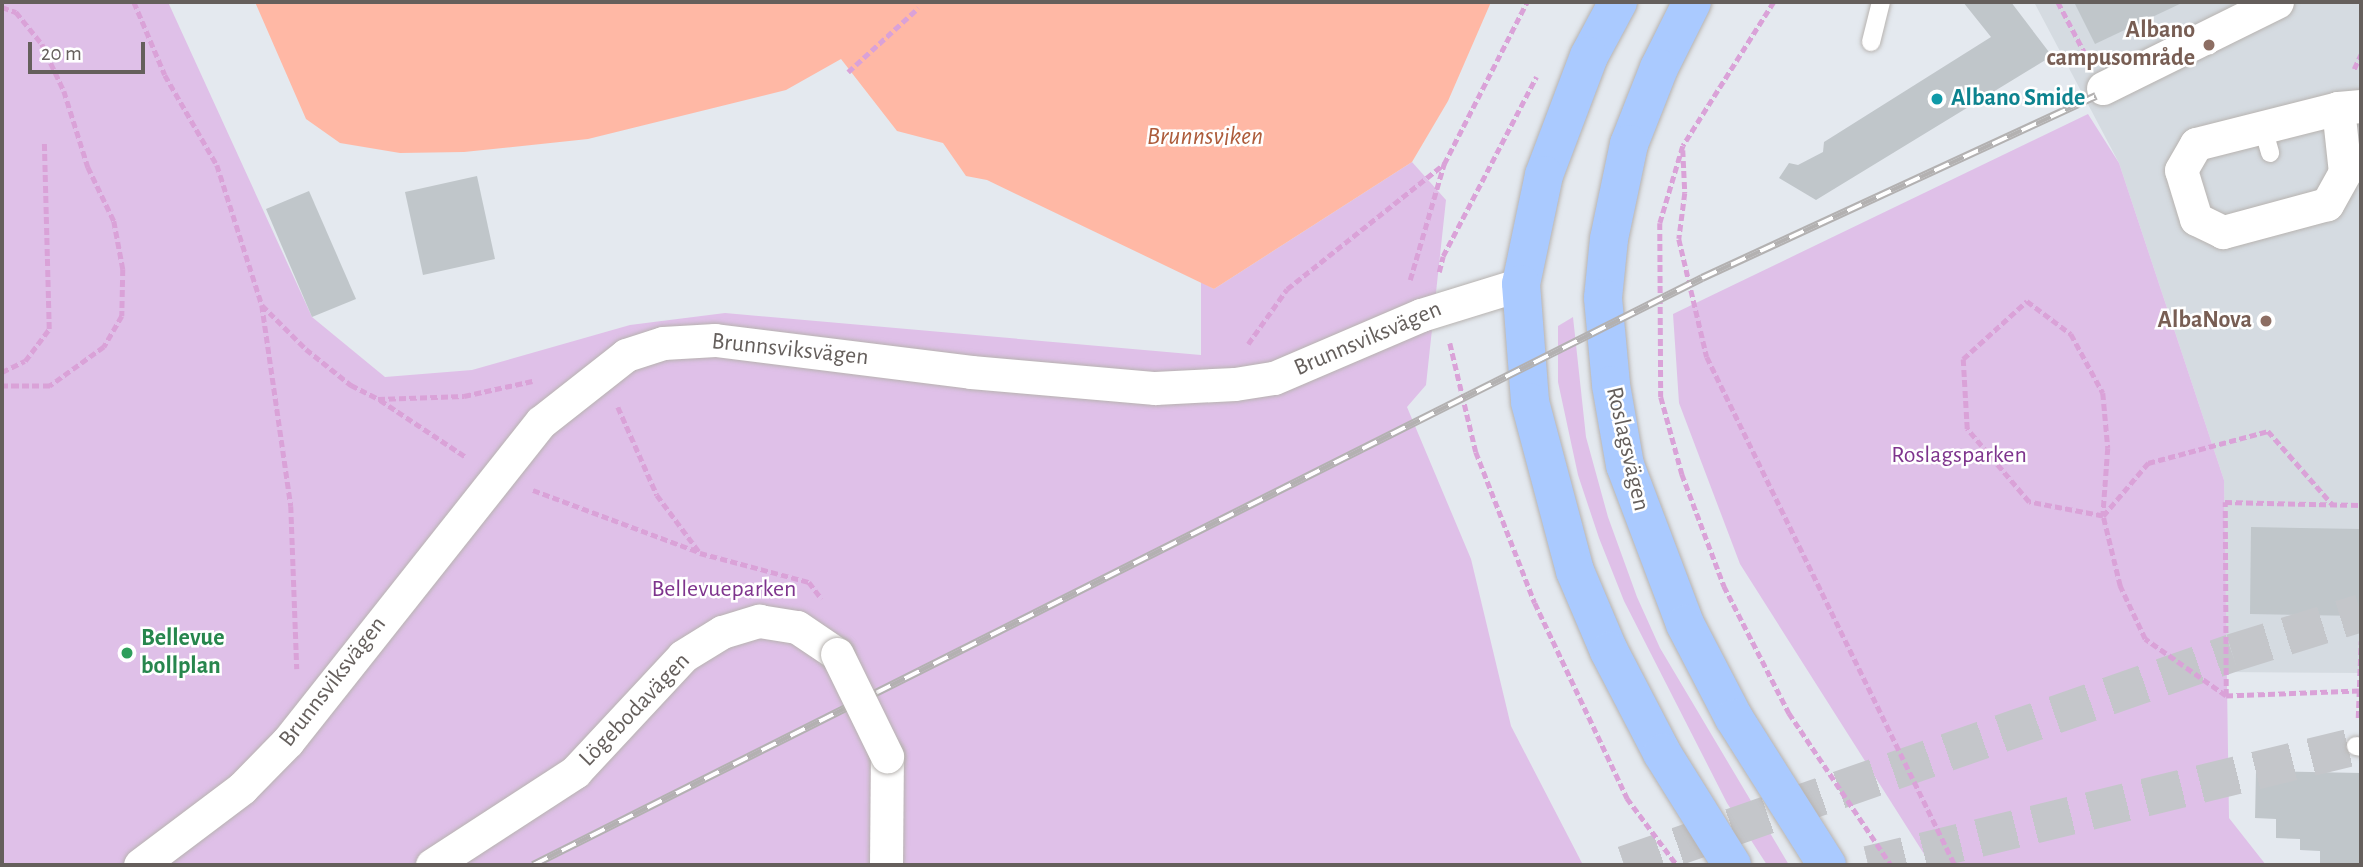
<!DOCTYPE html>
<meta charset="utf-8">
<style>
body{margin:0}
#map{position:relative;width:2363px;height:867px;overflow:hidden;background:#e4e9ef;font-family:"Alegreya Sans",sans-serif}
div>[style]{position:absolute}
[style*='--x']{left:calc(var(--x)*1px);top:calc(var(--y)*1px);width:calc(var(--w)*1px);rotate:calc(var(--a)*1deg)}
.education>*{inset:0;background:#d5dbe1}
.green>*{inset:0;background:#dfc0e8}
.water>*{inset:0;background:#ffb8a5}
.building>*{inset:0;background:#c0c6ca}
.highway-tunnel>*{height:38px;margin-top:-19px;transform-origin:0;background:repeating-linear-gradient(90deg,#c4c6ca 0 38px,transparent 0 57px)}
.path>*{height:4.5px;margin-top:-2.25px;transform-origin:0;background:repeating-linear-gradient(90deg,#daa2d8 0 7px,transparent 0 10.5px)}
.roads{filter:drop-shadow(0 0 2px #b7b3b0) drop-shadow(0 0 2px #b7b3b0)}
.lane>*{height:18px;margin:-9px;padding:0 9px;transform-origin:9px;border-radius:9px;background:#fff}
.street>*{height:33px;margin:-16.5px;padding:0 16.5px;transform-origin:16.5px;border-radius:16.5px;background:#fff}
.primary>*{height:38px;margin:-19px;padding:0 19px;transform-origin:19px;border-radius:19px;background:#aacaff}
.rail>*{height:8px;margin-top:-4px;transform-origin:0;background:repeating-linear-gradient(90deg,#fff 0 16px,#b3b1b1 0 32px);box-sizing:border-box;border-block:2px solid #b3b1b1}
.bridges{filter:drop-shadow(0 0 2px #b7b3b0) drop-shadow(0 0 2px #b7b3b0)}
.street-bridge>*{height:33px;margin:-16.5px;padding:0 16.5px;transform-origin:16.5px;border-radius:16.5px;background:#fff}
.dots>*{width:19px;height:19px;translate:-50% -50%;box-sizing:border-box;border:4px solid #fff;border-radius:50%}
span{translate:-50% -50%;white-space:nowrap;text-align:center;line-height:1.15;-webkit-text-stroke:5px #fff;paint-order:stroke}
.education-label{font-size:24px;color:#785e54;font-weight:700}
.right{translate:-100% -50%;text-align:right}
.culture-label{font-size:24px;color:#0d838f;font-weight:700}
.left{translate:0 -50%;text-align:left}
.street-label{font-size:24px;color:#655f5c}
.park-label{font-size:24px;color:#7e348d}
.leisure-label{font-size:24px;color:#27864d;font-weight:700}
.water-label{font-size:26px;color:#ad5c3b;font-style:italic}
.frame{position:absolute;inset:0;border:4px solid #655f5c;pointer-events:none}
.scale{position:absolute;left:28px;top:42px;width:117px;height:32px;box-sizing:border-box;border:4px solid #655f5c;border-top:0;padding-left:9px;font-size:21px;line-height:24px;white-space:nowrap;color:#655f5c;-webkit-text-stroke:5px #fff;paint-order:stroke}
</style>
<div id="map">
<div class="education">
<i style="clip-path:polygon(2034px 2px,2361px 2px,2361px 673px,2226px 672px,2224px 480px,2119px 163px)"></i>
</div>
<div class="green">
<i style="clip-path:polygon(2px 2px,168px 2px,312px 317px,385px 377px,472px 370px,630px 325px,725px 313px,1201px 355px,1201px 282px,1214px 289px,1412px 162px,1446px 200px,1426px 385px,1407px 407px,1471px 559px,1511px 726px,1583px 865px,2px 865px)"></i>
<i style="clip-path:polygon(2088px 114px,2119px 163px,2224px 480px,2229px 818px,2266px 865px,1931px 865px,1740px 564px,1679px 403px,1673px 314px)"></i>
<i style="clip-path:polygon(1573px 317px,1586px 437px,1608px 517px,1637px 597px,1660px 648px,1789px 865px,1767px 865px,1727px 803px,1624px 601px,1599px 538px,1578px 475px,1558px 382px,1558px 326px)"></i>
</div>
<div class="water">
<i style="clip-path:polygon(255px 2px,1491px 2px,1448px 101px,1412px 162px,1214px 289px,987px 180px,966px 176px,943px 143px,897px 131px,841px 59px,786px 90px,588px 139px,464px 152px,400px 153px,340px 143px,306px 119px)"></i>
</div>
<div class="building">
<i style="clip-path:polygon(1963px 2px,2011px 2px,2052px 56px,1816px 200px,1779px 178px,1789px 163px,1798px 165px,1823px 152px,1824px 142px,1991px 37px)"></i>
<i style="clip-path:polygon(2074px 2px,2184px 2px,2095px 44px)"></i>
<i style="clip-path:polygon(477px 176px,495px 259px,423px 275px,405px 192px)"></i>
<i style="clip-path:polygon(309px 191px,356px 299px,312px 317px,266px 209px)"></i>
<i style="clip-path:polygon(2251px 527px,2361px 529px,2361px 616px,2250px 614px)"></i>
<i style="clip-path:polygon(2256px 771px,2361px 773px,2361px 865px,2320px 865px,2320px 851px,2300px 850px,2300px 839px,2276px 838px,2276px 819px,2255px 818px)"></i>
</div>
<div class="highway-tunnel">
<i style="--x:1624;--y:865;--w:644;--a:-19.22"></i>
<i style="--x:2232;--y:653;--w:135;--a:-17.2"></i>
<i style="--x:1868;--y:865;--w:507;--a:-13.68"></i>
</div>
<div class="path">
<i style="--x:134;--y:2;--w:79;--a:67"></i>
<i style="--x:165;--y:75;--w:104;--a:60"></i>
<i style="--x:217;--y:165;--w:147;--a:72.2"></i>
<i style="--x:262;--y:305;--w:62;--a:45"></i>
<i style="--x:306;--y:349;--w:58;--a:38.7"></i>
<i style="--x:351;--y:385;--w:30;--a:27"></i>
<i style="--x:378;--y:399;--w:86;--a:-2"></i>
<i style="--x:464;--y:396;--w:70;--a:-12.4"></i>
<i style="--x:1774;--y:2;--w:170;--a:122.3"></i>
<i style="--x:1683;--y:146;--w:80;--a:106.6"></i>
<i style="--x:1660;--y:223;--w:174;--a:89.7"></i>
<i style="--x:1661;--y:397;--w:80;--a:74.7"></i>
<i style="--x:1682;--y:474;--w:120;--a:69.4"></i>
<i style="--x:1724;--y:586;--w:143;--a:62.9"></i>
<i style="--x:1789;--y:713;--w:183;--a:56.1"></i>
<i style="--x:2058;--y:2;--w:62;--a:62.2"></i>
<i style="--x:2;--y:7;--w:15;--a:20"></i>
<i style="--x:16;--y:12;--w:41;--a:50.9"></i>
<i style="--x:42;--y:44;--w:52;--a:64.9"></i>
<i style="--x:64;--y:91;--w:80;--a:72.5"></i>
<i style="--x:88;--y:167;--w:60;--a:64.3"></i>
<i style="--x:114;--y:221;--w:49;--a:79.4"></i>
<i style="--x:123;--y:269;--w:47;--a:91.2"></i>
<i style="--x:122;--y:316;--w:36;--a:120"></i>
<i style="--x:104;--y:347;--w:67;--a:144.2"></i>
<i style="--x:50;--y:386;--w:48;--a:180"></i>
<i style="--x:2354;--y:69;--w:17;--a:-65"></i>
<i style="--x:848;--y:72;--w:95;--a:-42.4"></i>
<i style="--x:1683;--y:150;--w:43;--a:87.3"></i>
<i style="--x:1685;--y:193;--w:46;--a:97.4"></i>
<i style="--x:1679;--y:239;--w:121;--a:76.7"></i>
<i style="--x:1707;--y:357;--w:565;--a:63.98"></i>
<i style="--x:1439;--y:272;--w:16;--a:-76"></i>
<i style="--x:1443;--y:256;--w:202;--a:-62.5"></i>
<i style="--x:1410;--y:280;--w:121;--a:-73.7"></i>
<i style="--x:1444;--y:164;--w:182;--a:-62.9"></i>
<i style="--x:2027;--y:301;--w:55;--a:36.9"></i>
<i style="--x:2071;--y:334;--w:67;--a:61.5"></i>
<i style="--x:2103;--y:393;--w:55;--a:84.8"></i>
<i style="--x:2108;--y:448;--w:68;--a:94.2"></i>
<i style="--x:2103;--y:516;--w:75;--a:-169.3"></i>
<i style="--x:2029;--y:502;--w:96;--a:-130.3"></i>
<i style="--x:1967;--y:429;--w:70;--a:-93.3"></i>
<i style="--x:1963;--y:359;--w:86;--a:-42.2"></i>
<i style="--x:262;--y:305;--w:203;--a:81.8"></i>
<i style="--x:291;--y:506;--w:163;--a:87.9"></i>
<i style="--x:1450;--y:343;--w:112;--a:76.6"></i>
<i style="--x:1476;--y:452;--w:162;--a:68.7"></i>
<i style="--x:1535;--y:603;--w:216;--a:64.7"></i>
<i style="--x:1627;--y:798;--w:84;--a:53.3"></i>
<i style="--x:1248;--y:344;--w:67;--a:-54.7"></i>
<i style="--x:1287;--y:289;--w:201;--a:-38.5"></i>
<i style="--x:2;--y:372;--w:25;--a:-26"></i>
<i style="--x:25;--y:361;--w:40;--a:-53"></i>
<i style="--x:49;--y:329;--w:186;--a:-91.5"></i>
<i style="--x:380;--y:400;--w:103;--a:33.5"></i>
<i style="--x:618;--y:407;--w:96;--a:66.1"></i>
<i style="--x:657;--y:495;--w:72;--a:53.4"></i>
<i style="--x:700;--y:553;--w:113;--a:14.9"></i>
<i style="--x:809;--y:582;--w:21;--a:53"></i>
<i style="--x:533;--y:490;--w:177;--a:20.5"></i>
<i style="--x:2359;--y:691;--w:133;--a:177.8"></i>
<i style="--x:2226;--y:696;--w:194;--a:-90.3"></i>
<i style="--x:2225;--y:502;--w:136;--a:1.3"></i>
<i style="--x:2226;--y:696;--w:99;--a:-144.9"></i>
<i style="--x:2145;--y:639;--w:59;--a:-115.3"></i>
<i style="--x:2120;--y:586;--w:72;--a:-103.7"></i>
<i style="--x:2103;--y:516;--w:70;--a:-49.7"></i>
<i style="--x:2148;--y:463;--w:124;--a:-14.9"></i>
<i style="--x:2268;--y:431;--w:98;--a:48.7"></i>
<i style="--x:2358;--y:718;--w:77;--a:-87.8"></i>
</div>
<div class="roads">
<div class="lane">
<i style="--x:1871;--y:42;--w:41;--a:-76"></i>
<i style="--x:2263;--y:128;--w:26;--a:74"></i>
<i style="--x:2356;--y:746;--w:5;--a:11"></i>
</div>
<div class="street">
<i style="--x:2103;--y:88;--w:194;--a:-26.3"></i>
<i style="--x:2338;--y:108;--w:64;--a:83.8"></i>
<i style="--x:2345;--y:172;--w:37;--a:119"></i>
<i style="--x:2327;--y:204;--w:108;--a:164.9"></i>
<i style="--x:2223;--y:232;--w:30;--a:-154"></i>
<i style="--x:2196;--y:219;--w:51;--a:-107"></i>
<i style="--x:2181;--y:170;--w:30;--a:-60"></i>
<i style="--x:2196;--y:144;--w:146;--a:-14.2"></i>
<i style="--x:2338;--y:108;--w:23;--a:-5"></i>
<i style="--x:140;--y:865;--w:128;--a:-37"></i>
<i style="--x:242;--y:788;--w:66;--a:-45.6"></i>
<i style="--x:288;--y:741;--w:407;--a:-51.6"></i>
<i style="--x:541;--y:422;--w:108;--a:-38.2"></i>
<i style="--x:626;--y:355;--w:39;--a:-18"></i>
<i style="--x:663;--y:343;--w:52;--a:-3.3"></i>
<i style="--x:715;--y:340;--w:258;--a:7.1"></i>
<i style="--x:971;--y:372;--w:185;--a:5"></i>
<i style="--x:1155;--y:388;--w:80;--a:-2.9"></i>
<i style="--x:1235;--y:384;--w:39;--a:-9"></i>
<i style="--x:1274;--y:378;--w:160;--a:-23.2"></i>
<i style="--x:1421;--y:315;--w:105;--a:-17.2"></i>
<i style="--x:432;--y:865;--w:171;--a:-33"></i>
<i style="--x:575;--y:772;--w:158;--a:-47"></i>
<i style="--x:683;--y:656;--w:46;--a:-31.6"></i>
<i style="--x:722;--y:632;--w:39;--a:-17"></i>
<i style="--x:759;--y:621;--w:38;--a:9"></i>
<i style="--x:797;--y:627;--w:48;--a:34"></i>
<i style="--x:886;--y:865;--w:109;--a:-89.5"></i>
</div>
<div class="primary">
<i style="--x:1618;--y:2;--w:61;--a:118.2"></i>
<i style="--x:1589;--y:56;--w:127;--a:110.7"></i>
<i style="--x:1544;--y:175;--w:111;--a:101.9"></i>
<i style="--x:1521;--y:284;--w:118;--a:85.6"></i>
<i style="--x:1530;--y:402;--w:175;--a:75.1"></i>
<i style="--x:1575;--y:571;--w:87;--a:67"></i>
<i style="--x:1609;--y:651;--w:115;--a:62.5"></i>
<i style="--x:1662;--y:753;--w:132;--a:58"></i>
<i style="--x:1692;--y:2;--w:74;--a:116.6"></i>
<i style="--x:1659;--y:68;--w:82;--a:111.5"></i>
<i style="--x:1629;--y:144;--w:97;--a:101.9"></i>
<i style="--x:1609;--y:239;--w:59;--a:95.8"></i>
<i style="--x:1603;--y:298;--w:87;--a:84.7"></i>
<i style="--x:1611;--y:385;--w:81;--a:80.1"></i>
<i style="--x:1625;--y:465;--w:170;--a:69.3"></i>
<i style="--x:1685;--y:624;--w:106;--a:62.5"></i>
<i style="--x:1734;--y:718;--w:174;--a:57.7"></i>
</div>
</div>
<div class="rail">
<i style="--x:533;--y:865;--w:1308;--a:-26.66"></i>
<i style="--x:1702;--y:278;--w:434;--a:-24.8"></i>
</div>
<div class="bridges">
<div class="street-bridge">
<i style="--x:837;--y:654;--w:114;--a:63.9"></i>
</div>
</div>
<div class="dots">
<i style="left:2209px;top:45px;background:#8d6e63"></i>
<i style="left:1937px;top:99px;background:#0f9aa8"></i>
<i style="left:2266px;top:321px;background:#8d6e63"></i>
<i style="left:127px;top:653px;background:#2e9e5b"></i>
</div>
<div class="education-label">
<span class="right" style="left:2195px;top:45px">Albano<br>campusområde</span>
<span class="right" style="left:2252px;top:321px">AlbaNova</span>
</div>
<div class="culture-label">
<span class="left" style="left:1951px;top:99px">Albano Smide</span>
</div>
<div class="street-label">
<span style="left:1368px;top:339px;rotate:-23deg">Brunnsviksvägen</span>
<span style="left:790px;top:350px;rotate:6deg">Brunnsviksvägen</span>
<span style="left:1627px;top:449px;rotate:77deg">Roslagsvägen</span>
<span style="left:333px;top:682px;rotate:-52deg">Brunnsviksvägen</span>
<span style="left:635px;top:710px;rotate:-46deg">Lögebodavägen</span>
</div>
<div class="park-label">
<span style="left:1959px;top:456px">Roslagsparken</span>
<span style="left:724px;top:590px">Bellevueparken</span>
</div>
<div class="leisure-label">
<span class="left" style="left:141px;top:653px">Bellevue<br>bollplan</span>
</div>
<div class="water-label">
<span style="left:1205px;top:137px">Brunnsviken</span>
</div>
<div class="frame"></div>
<div class="scale">20 m</div>
</div>
